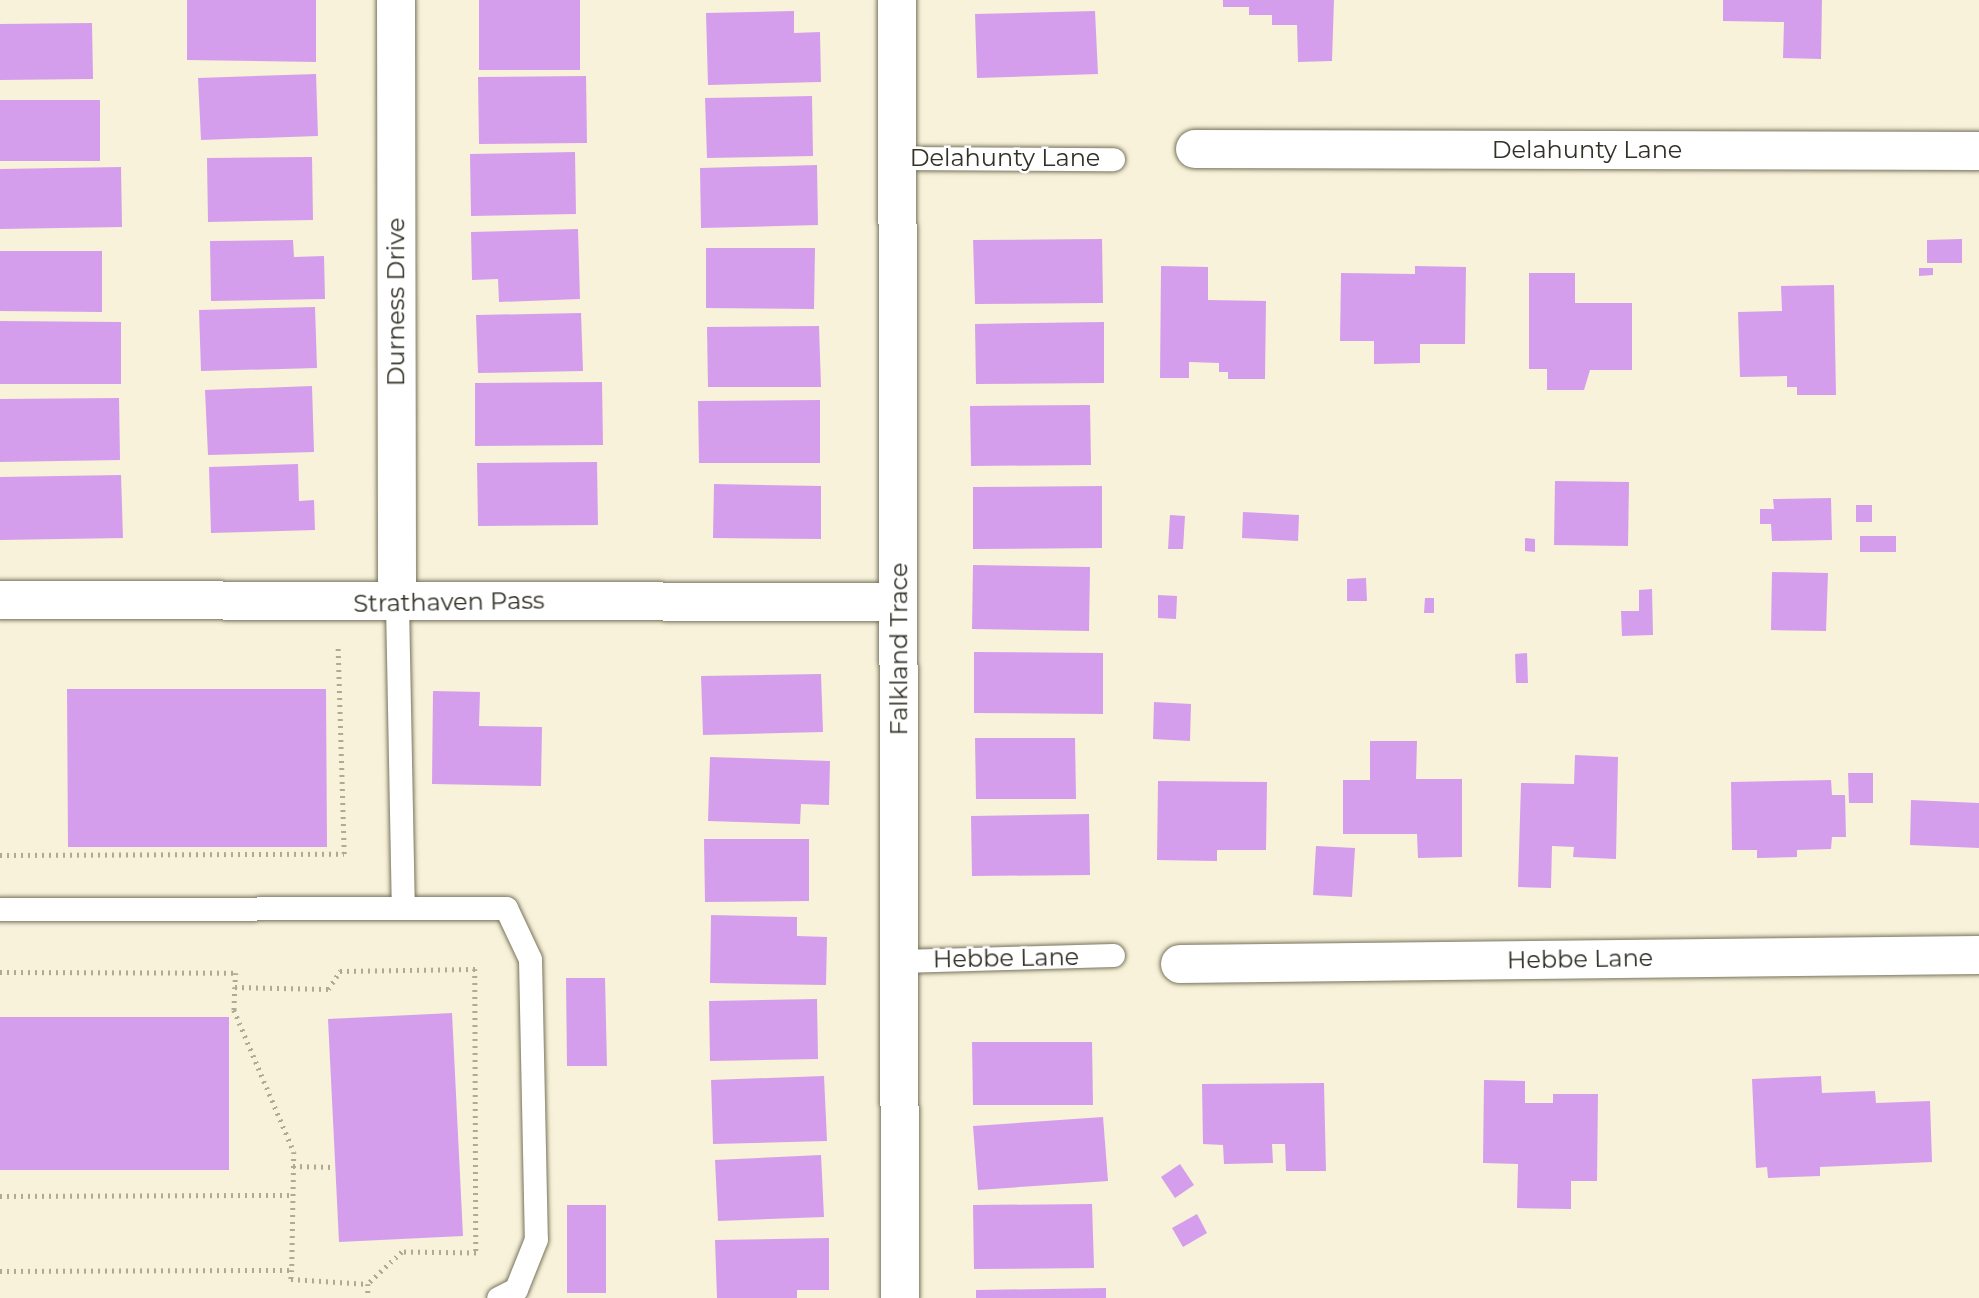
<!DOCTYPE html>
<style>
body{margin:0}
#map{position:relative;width:1979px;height:1298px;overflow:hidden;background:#f7f2d9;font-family:Montserrat,sans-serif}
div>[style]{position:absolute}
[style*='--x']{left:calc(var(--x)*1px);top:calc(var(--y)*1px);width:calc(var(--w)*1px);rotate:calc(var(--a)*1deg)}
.building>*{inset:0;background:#d59eec}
.path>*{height:4.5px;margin-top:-2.25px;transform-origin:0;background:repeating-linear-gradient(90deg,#aeaa96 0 2px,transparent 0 7px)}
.roads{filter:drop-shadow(0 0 2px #78735d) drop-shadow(0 0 2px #78735d)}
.lane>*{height:23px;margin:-11.5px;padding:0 11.5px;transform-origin:11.5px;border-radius:11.5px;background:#fff}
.street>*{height:38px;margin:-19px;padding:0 19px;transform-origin:19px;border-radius:19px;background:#fff}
span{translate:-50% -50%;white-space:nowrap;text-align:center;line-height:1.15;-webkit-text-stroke:5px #fff;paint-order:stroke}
.street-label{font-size:24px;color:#333127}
</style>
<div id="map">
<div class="building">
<i style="clip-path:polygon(187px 0,316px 0,316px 62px,187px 60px)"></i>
<i style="clip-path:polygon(479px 0,580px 0,580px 70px,479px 70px)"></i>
<i style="clip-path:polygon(1223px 0,1334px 0,1332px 61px,1298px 62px,1297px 25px,1272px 25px,1272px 15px,1249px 15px,1249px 7px,1223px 7px)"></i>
<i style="clip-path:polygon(1723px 0,1822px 0,1821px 59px,1783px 58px,1784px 22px,1723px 21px)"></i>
<i style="clip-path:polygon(794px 11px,794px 33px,820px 32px,821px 82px,708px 85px,706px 13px)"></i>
<i style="clip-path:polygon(1095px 11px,1098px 74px,977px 78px,975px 14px)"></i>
<i style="clip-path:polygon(92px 23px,93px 79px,0 80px,0 24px)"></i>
<i style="clip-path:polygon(316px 74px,318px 136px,201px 140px,198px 78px)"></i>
<i style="clip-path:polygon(586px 76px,587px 143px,479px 144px,478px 77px)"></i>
<i style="clip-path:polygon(812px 96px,813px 156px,707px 158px,705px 98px)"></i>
<i style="clip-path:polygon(0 100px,100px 100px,100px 161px,0 161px)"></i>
<i style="clip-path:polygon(575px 152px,576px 214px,471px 216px,470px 154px)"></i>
<i style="clip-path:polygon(312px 157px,313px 220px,208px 222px,207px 158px)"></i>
<i style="clip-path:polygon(817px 165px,818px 225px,701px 228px,700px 168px)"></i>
<i style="clip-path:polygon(121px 167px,122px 227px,0 229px,0 169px)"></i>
<i style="clip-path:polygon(578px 229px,580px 299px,499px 302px,498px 279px,472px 280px,471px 232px)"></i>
<i style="clip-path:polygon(1102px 239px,1103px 303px,975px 304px,973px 240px)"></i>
<i style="clip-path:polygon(1962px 239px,1962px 263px,1927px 263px,1927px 240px)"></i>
<i style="clip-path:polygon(293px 240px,294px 257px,324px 256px,325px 299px,211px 301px,210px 241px)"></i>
<i style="clip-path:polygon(706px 248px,815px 248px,814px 309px,706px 308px)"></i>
<i style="clip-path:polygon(0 251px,102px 251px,102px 312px,0 311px)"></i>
<i style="clip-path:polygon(1161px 266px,1208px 267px,1208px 300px,1266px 301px,1265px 379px,1228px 379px,1228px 372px,1219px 372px,1219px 363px,1189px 362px,1189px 378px,1160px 378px)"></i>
<i style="clip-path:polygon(1415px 266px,1466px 267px,1465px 344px,1420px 344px,1420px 363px,1374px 364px,1374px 341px,1340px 341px,1341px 273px,1415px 274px)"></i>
<i style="clip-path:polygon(1919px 268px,1933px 268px,1933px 275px,1919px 276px)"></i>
<i style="clip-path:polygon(1529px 273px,1575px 273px,1575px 303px,1632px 303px,1632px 370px,1590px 370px,1584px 390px,1547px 390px,1547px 369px,1529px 369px)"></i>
<i style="clip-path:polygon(1834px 285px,1836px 395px,1797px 395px,1797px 387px,1787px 387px,1787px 376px,1740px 377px,1738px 312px,1782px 311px,1781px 286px)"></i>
<i style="clip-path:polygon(315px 307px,317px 368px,201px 371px,199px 310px)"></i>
<i style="clip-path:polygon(581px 313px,583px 371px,478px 373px,476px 315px)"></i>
<i style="clip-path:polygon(0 321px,121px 322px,121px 384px,0 384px)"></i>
<i style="clip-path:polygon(1104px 322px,1104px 383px,976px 384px,975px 324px)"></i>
<i style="clip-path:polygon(819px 326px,821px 387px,708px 387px,707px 327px)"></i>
<i style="clip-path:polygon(602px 382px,603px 445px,475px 446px,475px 383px)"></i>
<i style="clip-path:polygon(312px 386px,314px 452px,208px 455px,205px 390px)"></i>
<i style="clip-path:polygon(119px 398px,120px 460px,0 462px,0 399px)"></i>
<i style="clip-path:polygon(820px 400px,820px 463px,699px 463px,698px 401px)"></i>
<i style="clip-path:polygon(1090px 405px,1091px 465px,971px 466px,970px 406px)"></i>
<i style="clip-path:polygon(597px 462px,598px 525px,478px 526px,477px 463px)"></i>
<i style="clip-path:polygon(298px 464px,299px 501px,314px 500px,315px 530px,211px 533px,209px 467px)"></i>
<i style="clip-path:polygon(121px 475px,123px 538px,0 540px,0 477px)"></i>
<i style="clip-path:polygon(1555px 481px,1629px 482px,1628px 546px,1554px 545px)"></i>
<i style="clip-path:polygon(714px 484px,821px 486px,821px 539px,713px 538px)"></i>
<i style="clip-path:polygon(1102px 486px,1102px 548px,973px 549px,973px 487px)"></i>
<i style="clip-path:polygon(1831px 498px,1832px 540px,1772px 541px,1771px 524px,1760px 524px,1760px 509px,1774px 509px,1773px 499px)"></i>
<i style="clip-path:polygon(1856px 505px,1872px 505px,1872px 522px,1856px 522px)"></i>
<i style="clip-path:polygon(1243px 512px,1299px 515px,1298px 541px,1242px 538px)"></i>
<i style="clip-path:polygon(1170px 515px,1185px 516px,1183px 549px,1168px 549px)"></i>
<i style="clip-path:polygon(1860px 536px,1896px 536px,1896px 552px,1860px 552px)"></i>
<i style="clip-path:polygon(1525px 538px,1535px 539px,1535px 552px,1525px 551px)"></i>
<i style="clip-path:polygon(973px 565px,1090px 567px,1089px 631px,972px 629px)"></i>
<i style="clip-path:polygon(1772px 572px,1828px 573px,1826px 631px,1771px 630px)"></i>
<i style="clip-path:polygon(1366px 578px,1367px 601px,1347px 601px,1347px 579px)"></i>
<i style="clip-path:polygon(1652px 589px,1653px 635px,1622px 636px,1621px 611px,1639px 611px,1639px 590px)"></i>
<i style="clip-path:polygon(1158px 595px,1177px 596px,1176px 619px,1158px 618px)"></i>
<i style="clip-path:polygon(1425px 598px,1434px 598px,1434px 613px,1424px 613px)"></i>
<i style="clip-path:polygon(974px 652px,1103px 653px,1103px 714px,974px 713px)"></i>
<i style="clip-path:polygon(1527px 653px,1528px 683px,1516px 683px,1515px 654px)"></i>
<i style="clip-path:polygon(821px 674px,823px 732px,703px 735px,701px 676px)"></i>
<i style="clip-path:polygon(67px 689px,326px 689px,327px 847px,68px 847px)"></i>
<i style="clip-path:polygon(433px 691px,480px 692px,479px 726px,542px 727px,541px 786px,432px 784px)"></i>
<i style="clip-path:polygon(1154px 702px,1191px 704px,1190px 741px,1153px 739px)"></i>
<i style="clip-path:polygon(975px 738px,1075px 738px,1076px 799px,976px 799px)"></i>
<i style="clip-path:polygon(1370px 741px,1417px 741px,1416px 779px,1462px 779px,1462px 857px,1418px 858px,1417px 834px,1343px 834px,1343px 780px,1370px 780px)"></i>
<i style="clip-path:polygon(1575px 755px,1618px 757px,1616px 859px,1573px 857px,1574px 847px,1552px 846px,1551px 888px,1518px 887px,1521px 783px,1574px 784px)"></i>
<i style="clip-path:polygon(710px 757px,830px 761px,829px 805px,801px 804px,800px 824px,708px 821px)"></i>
<i style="clip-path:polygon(1848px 773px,1873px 773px,1873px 803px,1849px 803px)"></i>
<i style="clip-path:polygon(1831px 780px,1832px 795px,1845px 795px,1846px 837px,1832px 837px,1831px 849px,1797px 850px,1797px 857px,1757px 858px,1757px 850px,1732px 850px,1731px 782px)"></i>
<i style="clip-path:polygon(1158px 781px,1267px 782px,1266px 850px,1217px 850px,1217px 861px,1157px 860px)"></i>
<i style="clip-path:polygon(1911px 800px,1979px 803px,1979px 848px,1910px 845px)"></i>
<i style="clip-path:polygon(1089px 814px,1090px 875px,972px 876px,971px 816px)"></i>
<i style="clip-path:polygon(704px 839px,809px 839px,809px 901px,705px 902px)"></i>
<i style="clip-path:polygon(1316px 846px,1355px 848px,1352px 897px,1313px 895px)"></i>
<i style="clip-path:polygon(711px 915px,797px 917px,797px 936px,827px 937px,826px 985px,710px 983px)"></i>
<i style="clip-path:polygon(566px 978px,605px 978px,607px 1066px,567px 1066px)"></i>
<i style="clip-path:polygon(817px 999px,818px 1059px,710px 1061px,709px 1001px)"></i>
<i style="clip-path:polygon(452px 1013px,463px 1236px,339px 1242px,328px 1019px)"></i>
<i style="clip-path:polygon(0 1017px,229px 1017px,229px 1170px,0 1170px)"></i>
<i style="clip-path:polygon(972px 1042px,1092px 1042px,1093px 1105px,973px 1105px)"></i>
<i style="clip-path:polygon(824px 1076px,827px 1141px,713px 1144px,711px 1080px)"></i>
<i style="clip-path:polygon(1821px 1076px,1822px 1093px,1875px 1091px,1876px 1103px,1930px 1101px,1932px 1162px,1820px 1167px,1820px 1176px,1768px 1178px,1767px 1167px,1756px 1168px,1752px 1079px)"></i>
<i style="clip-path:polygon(1484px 1080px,1525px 1081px,1525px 1103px,1553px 1103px,1553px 1094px,1598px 1094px,1597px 1181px,1571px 1181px,1571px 1209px,1517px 1208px,1518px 1164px,1483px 1163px)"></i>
<i style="clip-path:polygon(1324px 1083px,1326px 1171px,1286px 1171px,1285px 1144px,1272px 1144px,1273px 1163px,1224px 1164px,1223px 1145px,1203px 1144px,1202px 1084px)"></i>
<i style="clip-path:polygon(1103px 1117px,1108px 1181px,978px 1190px,973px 1126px)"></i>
<i style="clip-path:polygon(821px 1155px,824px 1217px,718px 1221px,715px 1160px)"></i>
<i style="clip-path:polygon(1180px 1164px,1194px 1185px,1175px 1198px,1161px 1177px)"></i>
<i style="clip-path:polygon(1092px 1204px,1094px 1268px,974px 1269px,973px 1205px)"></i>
<i style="clip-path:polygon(567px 1205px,606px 1205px,606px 1293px,567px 1293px)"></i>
<i style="clip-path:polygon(1197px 1214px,1207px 1233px,1183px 1247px,1172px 1228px)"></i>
<i style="clip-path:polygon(829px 1238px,829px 1290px,797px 1290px,797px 1298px,717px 1298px,715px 1240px)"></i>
<i style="clip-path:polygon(1106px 1288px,1106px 1298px,976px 1298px,976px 1290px)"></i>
</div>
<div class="path">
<i style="--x:0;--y:855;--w:344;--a:-0.2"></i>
<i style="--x:344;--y:854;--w:206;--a:-91.7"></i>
<i style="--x:0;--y:972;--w:236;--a:0.2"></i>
<i style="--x:236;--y:973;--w:14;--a:94"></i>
<i style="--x:235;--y:987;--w:93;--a:1.2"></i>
<i style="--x:328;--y:989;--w:22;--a:-56"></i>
<i style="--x:340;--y:971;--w:135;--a:-0.8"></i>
<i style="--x:475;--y:969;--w:284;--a:89.8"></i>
<i style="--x:476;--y:1253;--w:74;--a:-179.2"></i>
<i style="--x:402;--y:1252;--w:47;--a:136.7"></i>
<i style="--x:368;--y:1284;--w:14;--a:90"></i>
<i style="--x:235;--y:987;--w:23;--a:92"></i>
<i style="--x:234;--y:1010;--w:154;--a:67.1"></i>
<i style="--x:294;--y:1152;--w:118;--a:91"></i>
<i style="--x:293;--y:1166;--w:42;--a:1.4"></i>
<i style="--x:0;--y:1196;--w:293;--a:-0.2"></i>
<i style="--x:0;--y:1271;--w:292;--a:-0.2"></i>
<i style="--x:292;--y:1270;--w:9;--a:96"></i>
<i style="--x:291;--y:1279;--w:77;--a:3.7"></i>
</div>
<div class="roads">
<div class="lane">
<i style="--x:897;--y:158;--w:216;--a:0.3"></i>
<i style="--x:397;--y:603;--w:305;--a:88.9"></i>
<i style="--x:0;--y:909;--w:506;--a:-0.11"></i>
<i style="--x:506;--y:908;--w:56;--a:64.8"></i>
<i style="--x:530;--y:959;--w:280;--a:88.8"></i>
<i style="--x:536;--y:1239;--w:54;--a:111.8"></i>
<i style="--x:516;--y:1289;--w:20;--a:153"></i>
<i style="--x:900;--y:961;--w:213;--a:-1.6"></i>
</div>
<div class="street">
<i style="--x:396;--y:0;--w:603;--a:89.9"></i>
<i style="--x:897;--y:0;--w:1298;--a:89.87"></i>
<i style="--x:1195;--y:149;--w:784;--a:0.15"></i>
<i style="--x:0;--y:600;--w:898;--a:0.13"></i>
<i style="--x:1180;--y:964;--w:799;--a:-0.65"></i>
</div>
</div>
<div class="street-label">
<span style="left:1587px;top:150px">Delahunty Lane</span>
<span style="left:1005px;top:158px">Delahunty Lane</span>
<span style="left:396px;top:302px;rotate:-90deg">Durness Drive</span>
<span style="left:449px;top:602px;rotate:-1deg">Strathaven Pass</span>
<span style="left:899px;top:649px;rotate:-90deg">Falkland Trace</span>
<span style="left:1006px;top:958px;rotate:-1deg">Hebbe Lane</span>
<span style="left:1580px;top:959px;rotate:-1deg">Hebbe Lane</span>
</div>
</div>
